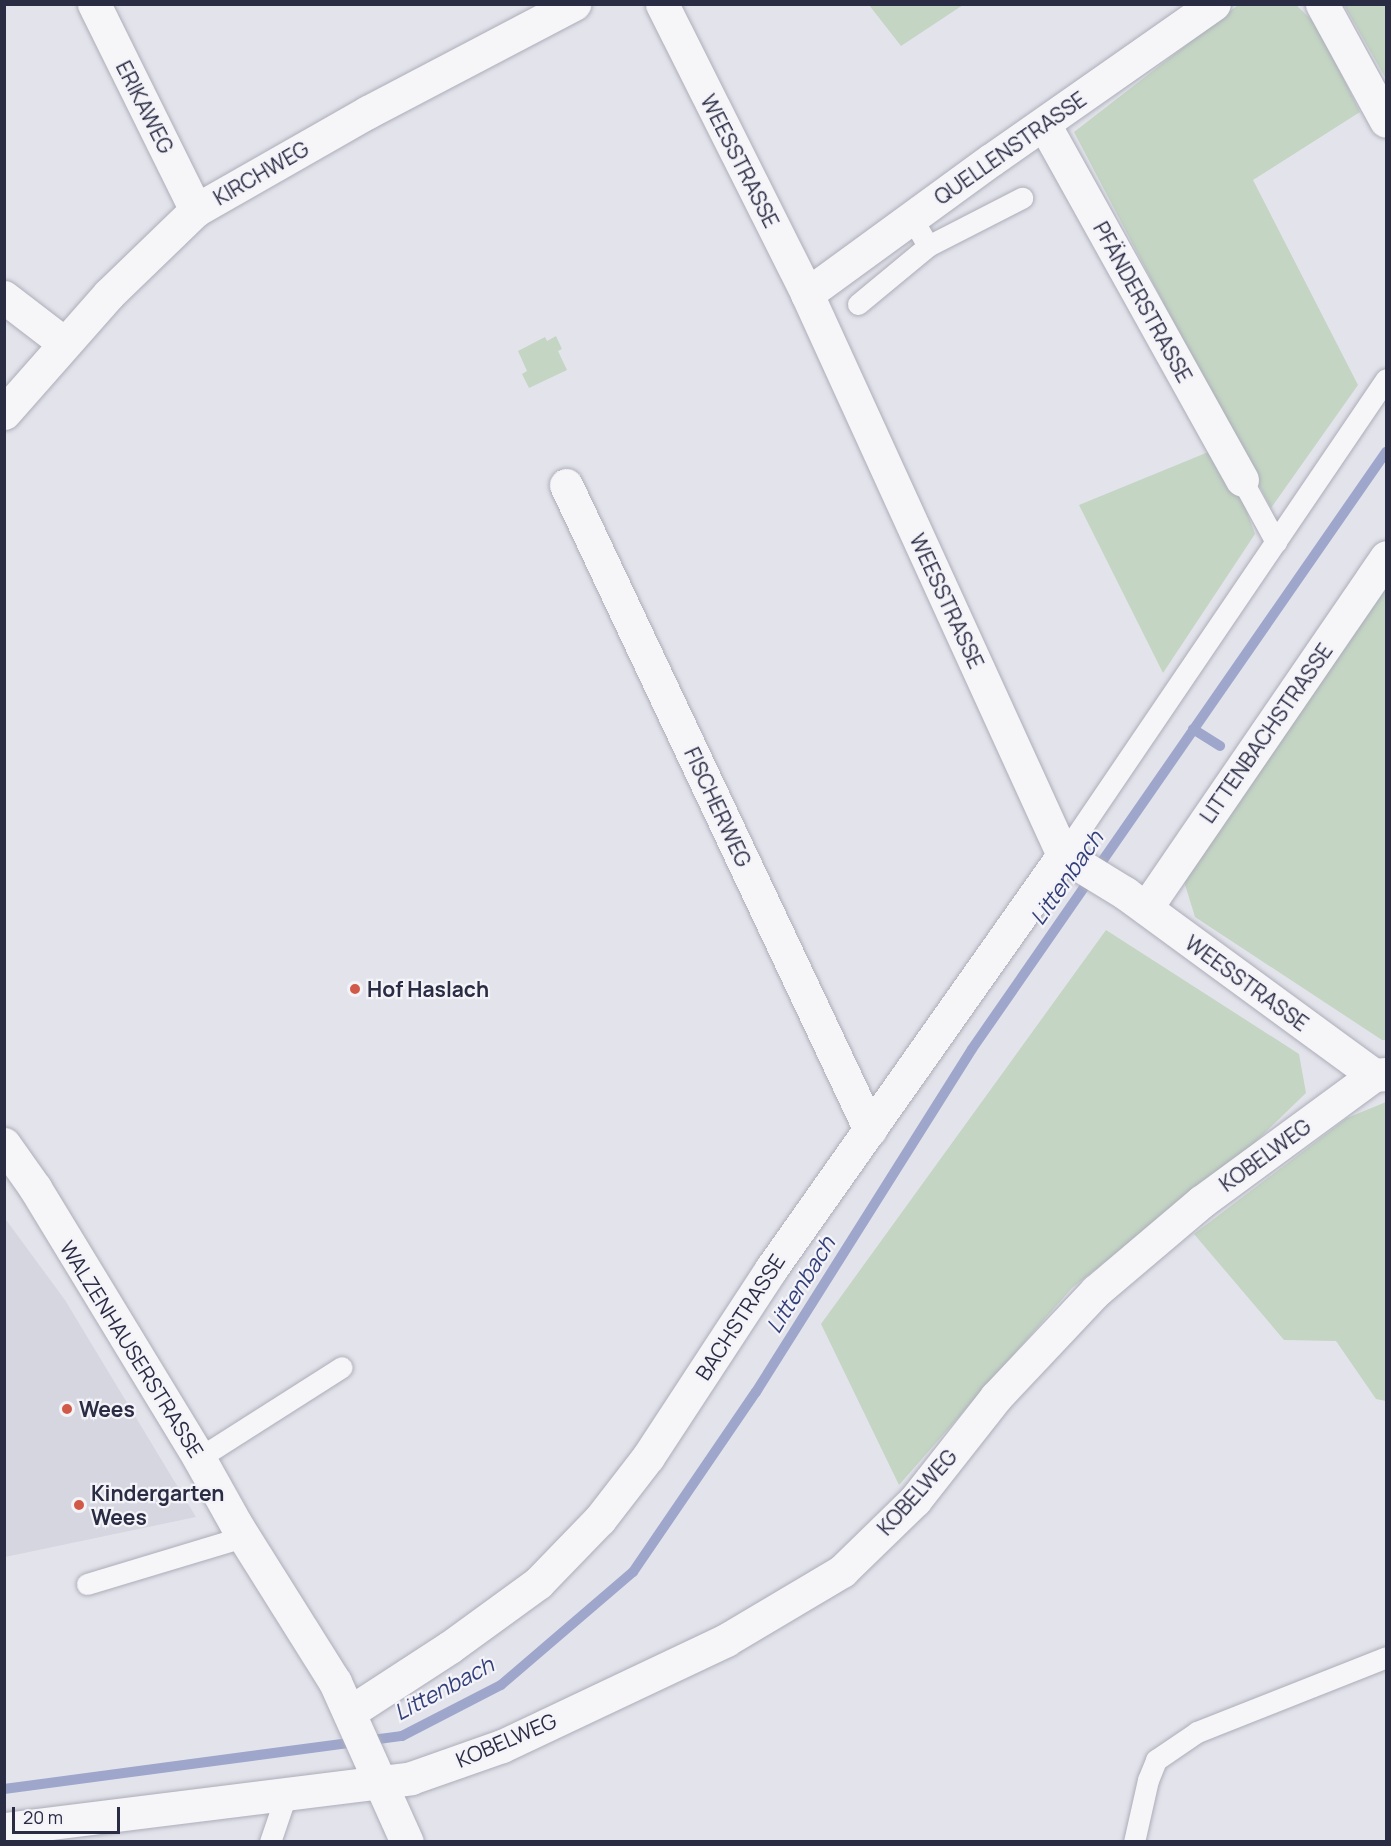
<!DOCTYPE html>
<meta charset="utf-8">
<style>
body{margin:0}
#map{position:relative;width:1391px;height:1846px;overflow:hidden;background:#e3e4eb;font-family:Manrope,sans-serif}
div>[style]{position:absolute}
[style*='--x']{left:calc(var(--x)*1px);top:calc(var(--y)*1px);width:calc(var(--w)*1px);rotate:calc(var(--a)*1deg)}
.built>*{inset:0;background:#d5d6e0}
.green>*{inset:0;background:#c4d5c4}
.stream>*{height:10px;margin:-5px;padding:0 5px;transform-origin:5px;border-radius:5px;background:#9ea7cb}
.roads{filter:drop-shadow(0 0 2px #acadb9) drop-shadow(0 0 2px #acadb9)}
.service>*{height:21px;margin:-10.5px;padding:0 10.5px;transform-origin:10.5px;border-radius:10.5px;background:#f6f6f9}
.minor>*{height:33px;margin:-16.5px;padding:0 16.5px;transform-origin:16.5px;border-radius:16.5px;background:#f6f6f9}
.tertiary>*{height:33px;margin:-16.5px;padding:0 16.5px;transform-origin:16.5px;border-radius:16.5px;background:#f6f6f9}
.dots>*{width:16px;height:16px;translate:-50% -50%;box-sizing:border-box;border:3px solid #f3f3f8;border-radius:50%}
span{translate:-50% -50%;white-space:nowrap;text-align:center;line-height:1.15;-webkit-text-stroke:4.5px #f3f3f8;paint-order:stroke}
.street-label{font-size:21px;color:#2a2c44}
.poi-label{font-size:21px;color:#2a2c44;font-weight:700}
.left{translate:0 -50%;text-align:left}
.water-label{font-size:22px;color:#333f79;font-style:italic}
.frame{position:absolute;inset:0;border:6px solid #2a2c44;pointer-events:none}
.scale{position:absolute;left:12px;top:1807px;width:108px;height:27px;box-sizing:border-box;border:3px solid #2a2c44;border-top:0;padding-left:8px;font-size:18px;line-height:21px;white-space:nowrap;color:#2a2c44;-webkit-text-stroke:4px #f3f3f8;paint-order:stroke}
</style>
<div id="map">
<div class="built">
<i style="clip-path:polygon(4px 1217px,65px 1300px,196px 1517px,5px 1557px)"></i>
</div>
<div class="green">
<i style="clip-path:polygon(869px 5px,963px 5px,901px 46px)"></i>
<i style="clip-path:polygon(1238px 5px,1296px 5px,1318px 26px,1360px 112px,1253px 180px,1358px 385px,1271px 508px,1074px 132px)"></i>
<i style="clip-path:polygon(1344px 5px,1386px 5px,1386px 79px)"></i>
<i style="clip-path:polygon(556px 336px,562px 349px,558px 351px,567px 370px,529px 388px,522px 374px,527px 371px,518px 351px,545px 337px,547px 341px)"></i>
<i style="clip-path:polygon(1223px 446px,1255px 534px,1163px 673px,1079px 505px)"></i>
<i style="clip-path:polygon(1386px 582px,1386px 1040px,1382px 1040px,1195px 917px,1183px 878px)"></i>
<i style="clip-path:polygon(1106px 930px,1299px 1054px,1306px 1093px,1246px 1151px,1072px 1288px,899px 1485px,821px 1324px)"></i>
<i style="clip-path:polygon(1386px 1102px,1386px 1401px,1376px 1399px,1336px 1341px,1284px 1340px,1194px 1234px,1347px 1118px)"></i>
</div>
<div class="stream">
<i style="--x:1193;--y:729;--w:32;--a:32"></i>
<i style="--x:4;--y:1789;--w:402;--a:-7.6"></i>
<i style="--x:402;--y:1736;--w:111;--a:-27.3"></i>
<i style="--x:501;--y:1685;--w:174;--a:-40.6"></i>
<i style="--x:633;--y:1572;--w:218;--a:-55.7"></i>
<i style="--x:756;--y:1392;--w:405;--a:-57.8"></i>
<i style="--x:972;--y:1049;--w:727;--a:-55.26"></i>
</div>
<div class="roads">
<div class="service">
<i style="--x:928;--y:246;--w:106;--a:-27.1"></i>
<i style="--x:858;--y:304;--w:91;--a:-39.6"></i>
<i style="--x:928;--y:246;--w:32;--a:-120"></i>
<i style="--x:1242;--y:480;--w:71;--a:61.3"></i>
<i style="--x:1063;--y:855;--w:575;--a:-55.84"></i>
<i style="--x:199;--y:1458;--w:169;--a:-32.5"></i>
<i style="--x:87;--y:1584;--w:163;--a:-16.8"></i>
<i style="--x:270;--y:1842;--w:53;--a:-71.2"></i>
<i style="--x:1134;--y:1842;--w:64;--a:-77.3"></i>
<i style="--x:1148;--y:1780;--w:22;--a:-68"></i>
<i style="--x:1156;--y:1760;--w:50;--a:-34.3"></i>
<i style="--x:1197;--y:1732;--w:203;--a:-21.6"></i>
</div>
<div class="minor">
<i style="--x:94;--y:4;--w:230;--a:63.7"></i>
<i style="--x:662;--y:4;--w:324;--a:63.4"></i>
<i style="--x:807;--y:294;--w:617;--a:65.47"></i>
<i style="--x:1063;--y:855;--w:73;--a:31.5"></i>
<i style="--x:1125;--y:893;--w:308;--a:36.2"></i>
<i style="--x:1322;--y:4;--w:133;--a:61.3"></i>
<i style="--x:1044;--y:124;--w:407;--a:60.9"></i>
<i style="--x:807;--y:294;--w:228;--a:-36.1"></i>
<i style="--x:991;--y:160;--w:272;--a:-35"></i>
<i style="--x:4;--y:297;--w:76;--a:37.5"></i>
<i style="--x:4;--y:413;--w:159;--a:-48.6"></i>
<i style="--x:109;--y:294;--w:121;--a:-44"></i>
<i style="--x:196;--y:210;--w:198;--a:-29.7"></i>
<i style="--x:368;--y:112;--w:233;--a:-27.7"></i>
<i style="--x:566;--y:485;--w:713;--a:64.76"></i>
<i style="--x:1146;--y:908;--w:425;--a:-55.6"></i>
<i style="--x:4;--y:1144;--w:54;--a:54.8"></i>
<i style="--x:35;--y:1188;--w:316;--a:58.7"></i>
<i style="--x:199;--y:1458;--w:78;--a:60.8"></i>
<i style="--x:350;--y:1712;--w:119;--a:-33"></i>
<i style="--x:450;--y:1647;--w:109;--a:-36"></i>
<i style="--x:538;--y:1583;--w:89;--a:-45.9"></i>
<i style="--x:600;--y:1519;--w:78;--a:-52.3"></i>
<i style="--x:648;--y:1457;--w:225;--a:-56.8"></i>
<i style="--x:771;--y:1269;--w:507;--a:-54.8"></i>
<i style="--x:4;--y:1829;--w:410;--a:-7.1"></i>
<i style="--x:411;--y:1778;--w:96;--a:-19.4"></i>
<i style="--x:502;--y:1746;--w:248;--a:-25.3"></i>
<i style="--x:726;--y:1640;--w:135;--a:-30.7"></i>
<i style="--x:842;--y:1571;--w:102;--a:-44.2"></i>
<i style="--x:915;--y:1500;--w:131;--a:-51.8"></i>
<i style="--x:996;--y:1397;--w:146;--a:-46.7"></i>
<i style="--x:1096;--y:1291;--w:138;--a:-40.3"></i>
<i style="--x:1201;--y:1202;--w:215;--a:-36.3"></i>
<i style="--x:1374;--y:1075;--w:12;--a:-5"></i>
</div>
<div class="tertiary">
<i style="--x:237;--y:1526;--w:184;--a:57.9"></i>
<i style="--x:335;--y:1682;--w:175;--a:65.8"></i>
</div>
</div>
<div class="dots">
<i style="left:355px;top:989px;background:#d15947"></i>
<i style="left:67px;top:1409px;background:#d15947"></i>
<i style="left:79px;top:1505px;background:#d15947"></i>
</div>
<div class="street-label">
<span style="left:145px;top:107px;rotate:63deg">ERIKAWEG</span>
<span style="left:1010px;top:148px;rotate:-35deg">QUELLENSTRASSE</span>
<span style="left:740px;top:161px;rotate:63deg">WEESSTRASSE</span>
<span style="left:261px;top:173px;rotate:-30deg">KIRCHWEG</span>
<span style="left:1143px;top:302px;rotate:61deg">PFÄNDERSTRASSE</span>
<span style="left:947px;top:601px;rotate:65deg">WEESSTRASSE</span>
<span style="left:1266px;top:733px;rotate:-55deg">LITTENBACHSTRASSE</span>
<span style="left:718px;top:807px;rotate:65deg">FISCHERWEG</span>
<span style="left:1247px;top:983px;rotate:36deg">WEESSTRASSE</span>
<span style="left:1265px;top:1155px;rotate:-36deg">KOBELWEG</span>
<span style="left:740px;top:1317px;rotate:-57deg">BACHSTRASSE</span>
<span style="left:132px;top:1349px;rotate:58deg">WALZENHAUSERSTRASSE</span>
<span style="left:917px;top:1492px;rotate:-48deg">KOBELWEG</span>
<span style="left:506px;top:1740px;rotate:-23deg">KOBELWEG</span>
</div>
<div class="poi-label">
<span class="left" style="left:367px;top:989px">Hof Haslach</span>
<span class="left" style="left:79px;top:1409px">Wees</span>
<span class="left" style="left:91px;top:1505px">Kindergarten<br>Wees</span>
</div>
<div class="water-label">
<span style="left:1067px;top:878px;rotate:-55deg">Littenbach</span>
<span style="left:801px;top:1285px;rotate:-58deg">Littenbach</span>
<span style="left:444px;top:1689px;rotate:-28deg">Littenbach</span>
</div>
<div class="frame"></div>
<div class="scale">20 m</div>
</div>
